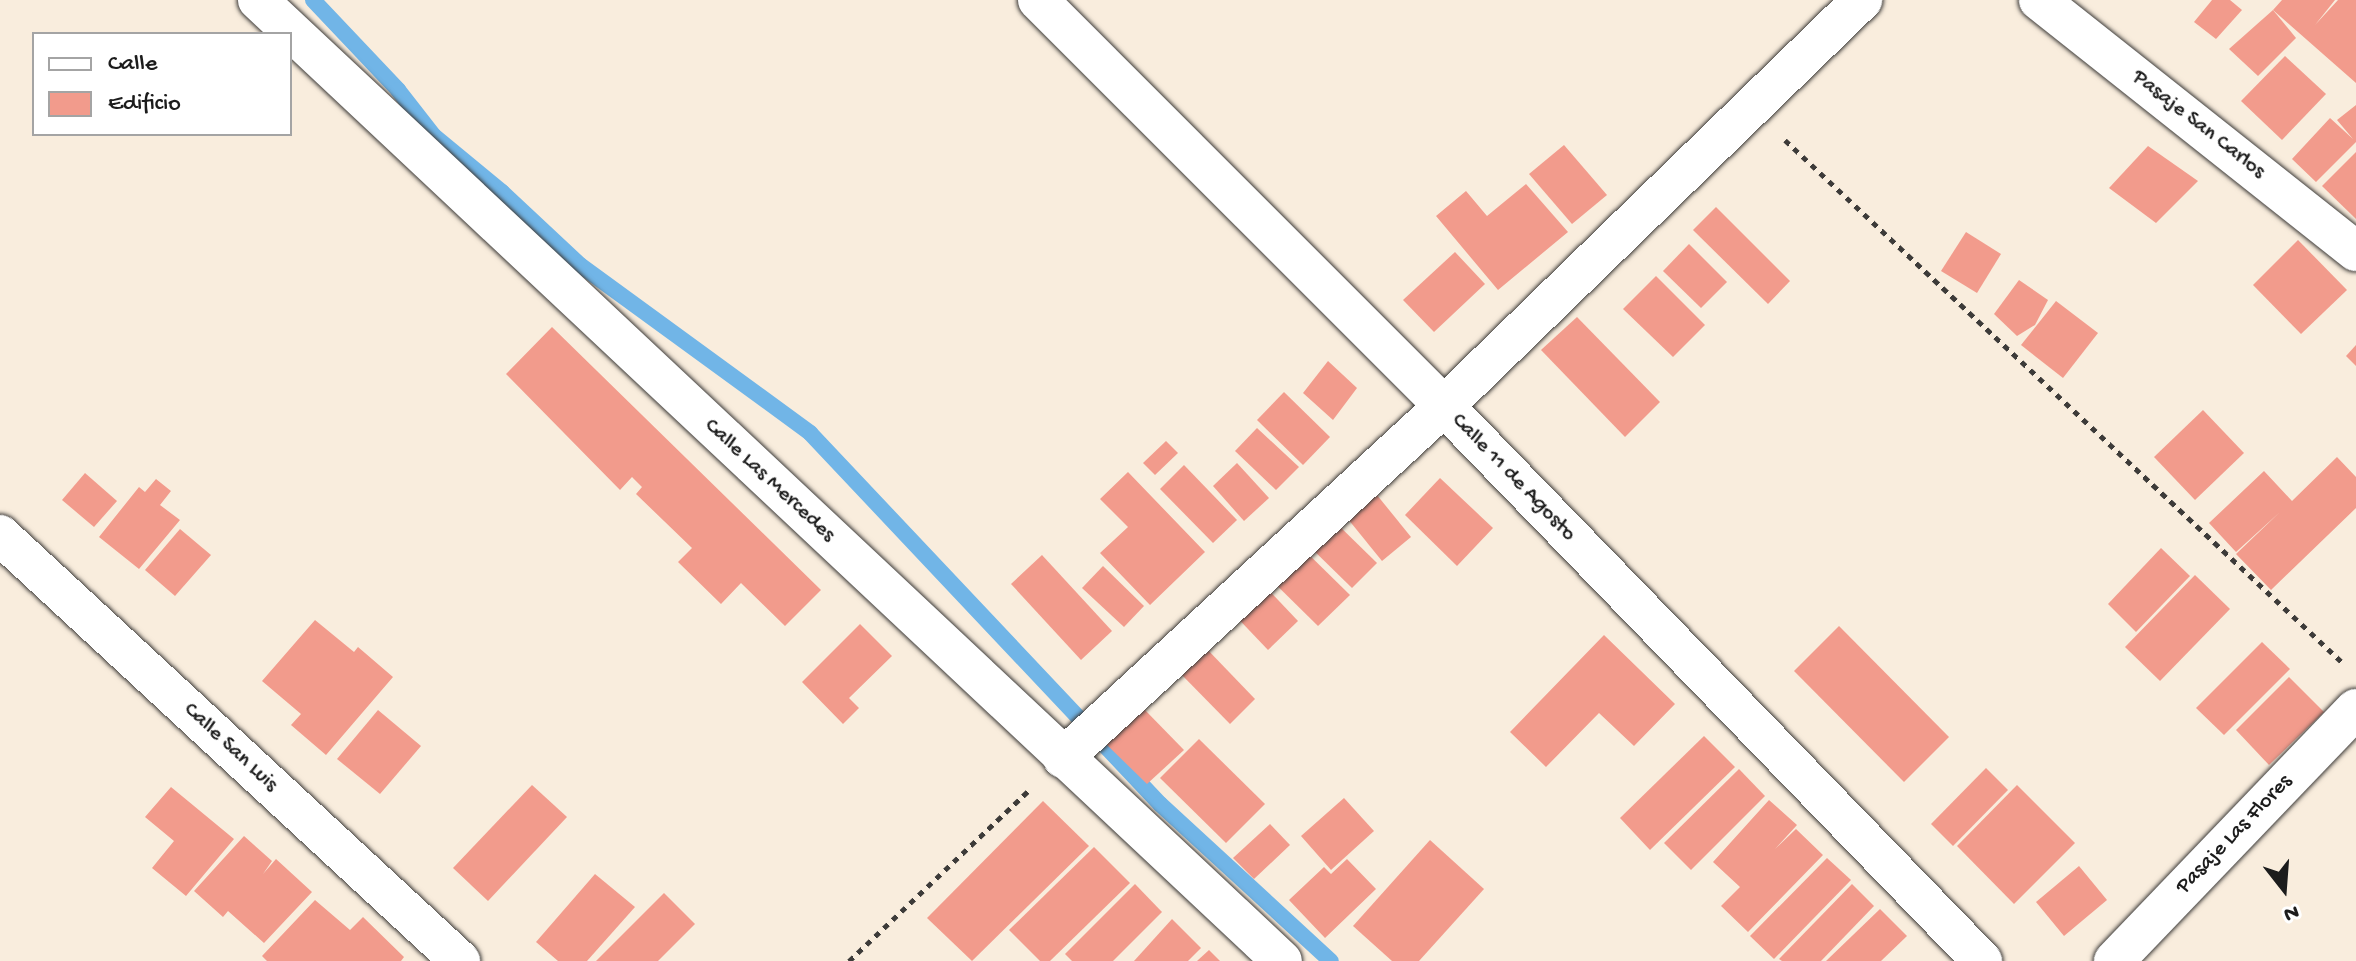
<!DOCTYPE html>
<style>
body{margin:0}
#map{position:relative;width:2356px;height:961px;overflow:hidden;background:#f9eddd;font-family:"Gochi Hand",sans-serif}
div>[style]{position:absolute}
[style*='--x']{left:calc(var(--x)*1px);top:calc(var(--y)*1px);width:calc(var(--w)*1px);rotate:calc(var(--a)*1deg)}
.stream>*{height:16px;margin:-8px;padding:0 8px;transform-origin:8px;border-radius:8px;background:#71b5e7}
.building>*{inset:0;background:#f29b8c}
.path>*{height:5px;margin-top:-2.5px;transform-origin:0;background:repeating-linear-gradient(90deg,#3d3b39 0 6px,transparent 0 12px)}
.roads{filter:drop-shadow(0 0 2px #3d3b39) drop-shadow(0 0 2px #3d3b39)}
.minor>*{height:40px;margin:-20px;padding:0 20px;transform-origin:20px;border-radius:20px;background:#fff}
span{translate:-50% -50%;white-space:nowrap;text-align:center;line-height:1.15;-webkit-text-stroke:6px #fff;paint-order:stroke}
.street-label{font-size:22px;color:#1c1c1c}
.legend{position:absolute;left:32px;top:32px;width:260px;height:104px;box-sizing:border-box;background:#fff;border:2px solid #a4a4a4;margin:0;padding:10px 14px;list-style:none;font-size:24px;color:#1c1c1c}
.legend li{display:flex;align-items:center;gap:16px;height:40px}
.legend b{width:40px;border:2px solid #a4a4a4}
.north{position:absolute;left:2244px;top:849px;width:80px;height:80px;-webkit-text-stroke:6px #fff;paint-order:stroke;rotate:163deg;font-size:22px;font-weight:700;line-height:32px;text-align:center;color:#1c1c1c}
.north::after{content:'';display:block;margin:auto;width:28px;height:36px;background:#1c1c1c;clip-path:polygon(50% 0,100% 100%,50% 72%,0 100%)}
</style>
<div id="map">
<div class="stream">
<i style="--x:313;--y:0;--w:124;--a:46.6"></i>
<i style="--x:398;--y:90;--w:58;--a:52"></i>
<i style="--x:434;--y:136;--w:88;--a:39.5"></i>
<i style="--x:502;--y:192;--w:107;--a:43.1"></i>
<i style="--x:580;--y:265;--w:285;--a:36.1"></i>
<i style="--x:810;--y:433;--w:510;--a:46.67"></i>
<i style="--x:1160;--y:804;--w:232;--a:42.6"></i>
</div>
<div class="building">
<i style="clip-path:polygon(2212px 0,2230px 0,2242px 10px,2216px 39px,2194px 22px)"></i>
<i style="clip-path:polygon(2282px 0,2335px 0,2315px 25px,2338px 0,2356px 0,2356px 83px,2273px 10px)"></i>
<i style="clip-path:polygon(2273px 10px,2296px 38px,2258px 76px,2229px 49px)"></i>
<i style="clip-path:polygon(2285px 56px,2326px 94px,2282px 140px,2241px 101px)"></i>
<i style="clip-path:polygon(2356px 105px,2356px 142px,2316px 182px,2292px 159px,2330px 118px,2353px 139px,2337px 120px)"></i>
<i style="clip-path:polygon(1564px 145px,1607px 195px,1572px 224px,1529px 174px)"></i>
<i style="clip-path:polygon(2148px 146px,2198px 181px,2156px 223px,2109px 188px)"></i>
<i style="clip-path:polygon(2356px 152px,2356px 219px,2322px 186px)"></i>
<i style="clip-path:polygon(1526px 184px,1568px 232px,1498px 290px,1436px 216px,1466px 191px,1487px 216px)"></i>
<i style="clip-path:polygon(1716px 207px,1790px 281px,1768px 304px,1693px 230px)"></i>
<i style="clip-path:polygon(1966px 232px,2001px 254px,1977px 293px,1941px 271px)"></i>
<i style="clip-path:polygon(2298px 240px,2347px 290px,2301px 334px,2253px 285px)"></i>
<i style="clip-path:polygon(1689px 244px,1727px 282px,1701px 308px,1663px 271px)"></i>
<i style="clip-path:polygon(1455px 252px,1485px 284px,1434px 332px,1403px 300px)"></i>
<i style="clip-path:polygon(1656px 276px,1705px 325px,1673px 357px,1623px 309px)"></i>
<i style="clip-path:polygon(2019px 280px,2048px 300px,2035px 325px,2017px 336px,1994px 314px)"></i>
<i style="clip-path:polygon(2056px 301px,2098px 333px,2063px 378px,2021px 345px)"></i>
<i style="clip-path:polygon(1577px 317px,1660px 402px,1625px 437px,1541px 350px)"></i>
<i style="clip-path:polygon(552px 327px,821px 590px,785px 626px,741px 583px,721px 604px,678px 562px,692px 548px,636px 494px,642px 487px,632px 477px,620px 490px,506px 374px)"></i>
<i style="clip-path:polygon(2356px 345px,2356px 366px,2346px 356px)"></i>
<i style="clip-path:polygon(1328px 361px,1357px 388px,1333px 420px,1303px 393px)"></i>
<i style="clip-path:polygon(1284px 392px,1330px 437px,1303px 465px,1257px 420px)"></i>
<i style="clip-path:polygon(2203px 410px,2244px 453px,2195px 500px,2154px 457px)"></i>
<i style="clip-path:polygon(1257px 428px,1299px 467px,1276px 490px,1235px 451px)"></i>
<i style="clip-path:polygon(1166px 441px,1178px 453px,1155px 475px,1143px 463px)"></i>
<i style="clip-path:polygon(2337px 457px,2356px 477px,2356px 508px,2271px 590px,2236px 554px,2280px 512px,2236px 552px,2209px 523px,2264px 471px,2292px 501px)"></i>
<i style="clip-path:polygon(1237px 463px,1269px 498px,1244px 521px,1213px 486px)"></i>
<i style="clip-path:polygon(1184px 465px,1237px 520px,1213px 543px,1160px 489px)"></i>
<i style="clip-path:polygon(1128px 472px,1205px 552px,1150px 605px,1100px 553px,1128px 527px,1100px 499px)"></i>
<i style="clip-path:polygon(85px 473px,117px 501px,94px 527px,62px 500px)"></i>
<i style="clip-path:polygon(1440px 478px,1493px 528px,1457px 566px,1405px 515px)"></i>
<i style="clip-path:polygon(156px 479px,171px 491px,160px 505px,180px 520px,139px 569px,99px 537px,139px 487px,145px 492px)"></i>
<i style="clip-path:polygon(1364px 479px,1411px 537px,1382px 561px,1335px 503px)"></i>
<i style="clip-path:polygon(1331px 518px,1377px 563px,1352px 588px,1307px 544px)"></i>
<i style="clip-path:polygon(180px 529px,211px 555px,175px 596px,145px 570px)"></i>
<i style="clip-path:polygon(1293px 539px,1350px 595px,1318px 626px,1261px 570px)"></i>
<i style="clip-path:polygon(2161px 548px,2190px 576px,2136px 632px,2108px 604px)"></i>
<i style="clip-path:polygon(1042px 555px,1112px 631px,1081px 660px,1011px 584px)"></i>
<i style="clip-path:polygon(1103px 566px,1144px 606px,1124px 627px,1082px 588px)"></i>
<i style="clip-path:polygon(2195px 575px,2230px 609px,2160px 681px,2125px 647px)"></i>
<i style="clip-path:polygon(1258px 579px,1298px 621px,1268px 650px,1228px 608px)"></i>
<i style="clip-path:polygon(315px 620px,354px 652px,358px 647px,393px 677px,326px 755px,291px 725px,301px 714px,262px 681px)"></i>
<i style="clip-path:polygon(860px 624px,892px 656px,849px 698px,859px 708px,843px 724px,802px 682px)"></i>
<i style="clip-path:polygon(1839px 626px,1949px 737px,1904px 782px,1794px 671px)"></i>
<i style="clip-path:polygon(1604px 635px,1675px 704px,1634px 746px,1599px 713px,1546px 767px,1510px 732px)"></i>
<i style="clip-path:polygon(2262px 642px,2290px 669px,2224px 735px,2196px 708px)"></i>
<i style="clip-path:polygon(1204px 646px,1255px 699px,1230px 724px,1177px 670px)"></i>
<i style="clip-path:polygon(2289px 677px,2324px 712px,2269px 765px,2236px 730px)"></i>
<i style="clip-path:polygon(1143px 708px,1184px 750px,1147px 784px,1106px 744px)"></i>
<i style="clip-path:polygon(378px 710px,421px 746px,380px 794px,337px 759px)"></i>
<i style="clip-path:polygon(1704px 736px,1735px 767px,1650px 850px,1620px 818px)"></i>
<i style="clip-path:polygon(1199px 739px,1265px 804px,1226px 843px,1160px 778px)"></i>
<i style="clip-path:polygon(1986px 768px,2008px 790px,1953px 846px,1931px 824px)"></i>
<i style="clip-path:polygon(1739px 769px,1765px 796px,1691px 870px,1664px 843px)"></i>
<i style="clip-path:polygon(532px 785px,567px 817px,488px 901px,453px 868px)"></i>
<i style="clip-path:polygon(2017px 785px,2075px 843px,2014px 904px,1957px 846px)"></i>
<i style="clip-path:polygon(171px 787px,234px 839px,186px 896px,152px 868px,174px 841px,145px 817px)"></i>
<i style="clip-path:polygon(1344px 798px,1374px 831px,1331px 870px,1301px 836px)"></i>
<i style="clip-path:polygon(1769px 800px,1797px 825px,1775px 849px,1796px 829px,1823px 855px,1748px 932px,1721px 906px,1740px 887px,1713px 862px)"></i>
<i style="clip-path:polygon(1043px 801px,1089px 846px,972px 961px,927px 918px)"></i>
<i style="clip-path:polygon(1270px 824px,1290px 845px,1254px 879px,1233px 858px)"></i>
<i style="clip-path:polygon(244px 836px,272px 861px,263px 874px,276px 859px,312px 892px,264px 943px,228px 911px,223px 917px,194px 891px)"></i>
<i style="clip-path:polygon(1430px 840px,1484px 889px,1419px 961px,1392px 961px,1353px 926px)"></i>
<i style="clip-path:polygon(1094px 847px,1130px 883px,1050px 961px,1040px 961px,1009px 930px)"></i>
<i style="clip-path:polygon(1827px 858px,1851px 880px,1774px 959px,1750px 936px)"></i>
<i style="clip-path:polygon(1347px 859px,1376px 889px,1325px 938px,1289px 900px,1324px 867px,1331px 874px)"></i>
<i style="clip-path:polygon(2079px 866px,2107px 900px,2064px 936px,2036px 902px)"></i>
<i style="clip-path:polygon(595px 874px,635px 907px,587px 961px,558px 961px,536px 942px)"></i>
<i style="clip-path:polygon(1135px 884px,1162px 912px,1113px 961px,1072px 961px,1065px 954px)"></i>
<i style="clip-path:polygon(1852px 884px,1874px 906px,1821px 961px,1782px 961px,1779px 959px)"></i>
<i style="clip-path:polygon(664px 893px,695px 924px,658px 961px,596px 961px)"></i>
<i style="clip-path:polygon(315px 900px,350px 930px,363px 917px,404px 957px,401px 961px,267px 961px,262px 956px)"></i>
<i style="clip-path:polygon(1880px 909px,1907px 936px,1881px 961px,1826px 961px)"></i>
<i style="clip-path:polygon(1172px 919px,1201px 948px,1188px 961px,1134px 961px)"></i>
<i style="clip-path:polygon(1209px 950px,1220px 961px,1197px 961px)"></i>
</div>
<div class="path">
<i style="--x:1785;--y:140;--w:766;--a:43.15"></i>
<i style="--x:849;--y:961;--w:250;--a:-43.5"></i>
</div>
<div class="roads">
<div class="minor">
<i style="--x:258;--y:0;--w:1404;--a:43.18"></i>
<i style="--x:1038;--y:0;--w:574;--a:45"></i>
<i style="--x:1444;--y:406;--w:773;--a:45.89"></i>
<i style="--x:2039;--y:0;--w:404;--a:38.4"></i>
<i style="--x:0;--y:535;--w:627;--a:42.8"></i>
<i style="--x:1063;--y:758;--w:519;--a:-42.73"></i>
<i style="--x:1444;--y:406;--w:583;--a:-44.17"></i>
<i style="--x:2114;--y:961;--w:349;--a:-46.2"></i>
</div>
</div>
<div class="street-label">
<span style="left:2198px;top:125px;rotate:38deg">Pasaje San Carlos</span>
<span style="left:1513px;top:478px;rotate:46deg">Calle 11 de Agosto</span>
<span style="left:769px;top:481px;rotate:43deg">Calle Las Mercedes</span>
<span style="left:230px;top:748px;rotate:43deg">Calle San Luis</span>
<span style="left:2235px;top:835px;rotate:-46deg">Pasaje Las Flores</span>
</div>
<ul class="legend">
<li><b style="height:10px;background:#fff"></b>Calle</li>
<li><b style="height:22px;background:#f29b8c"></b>Edificio</li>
</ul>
<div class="north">N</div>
</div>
